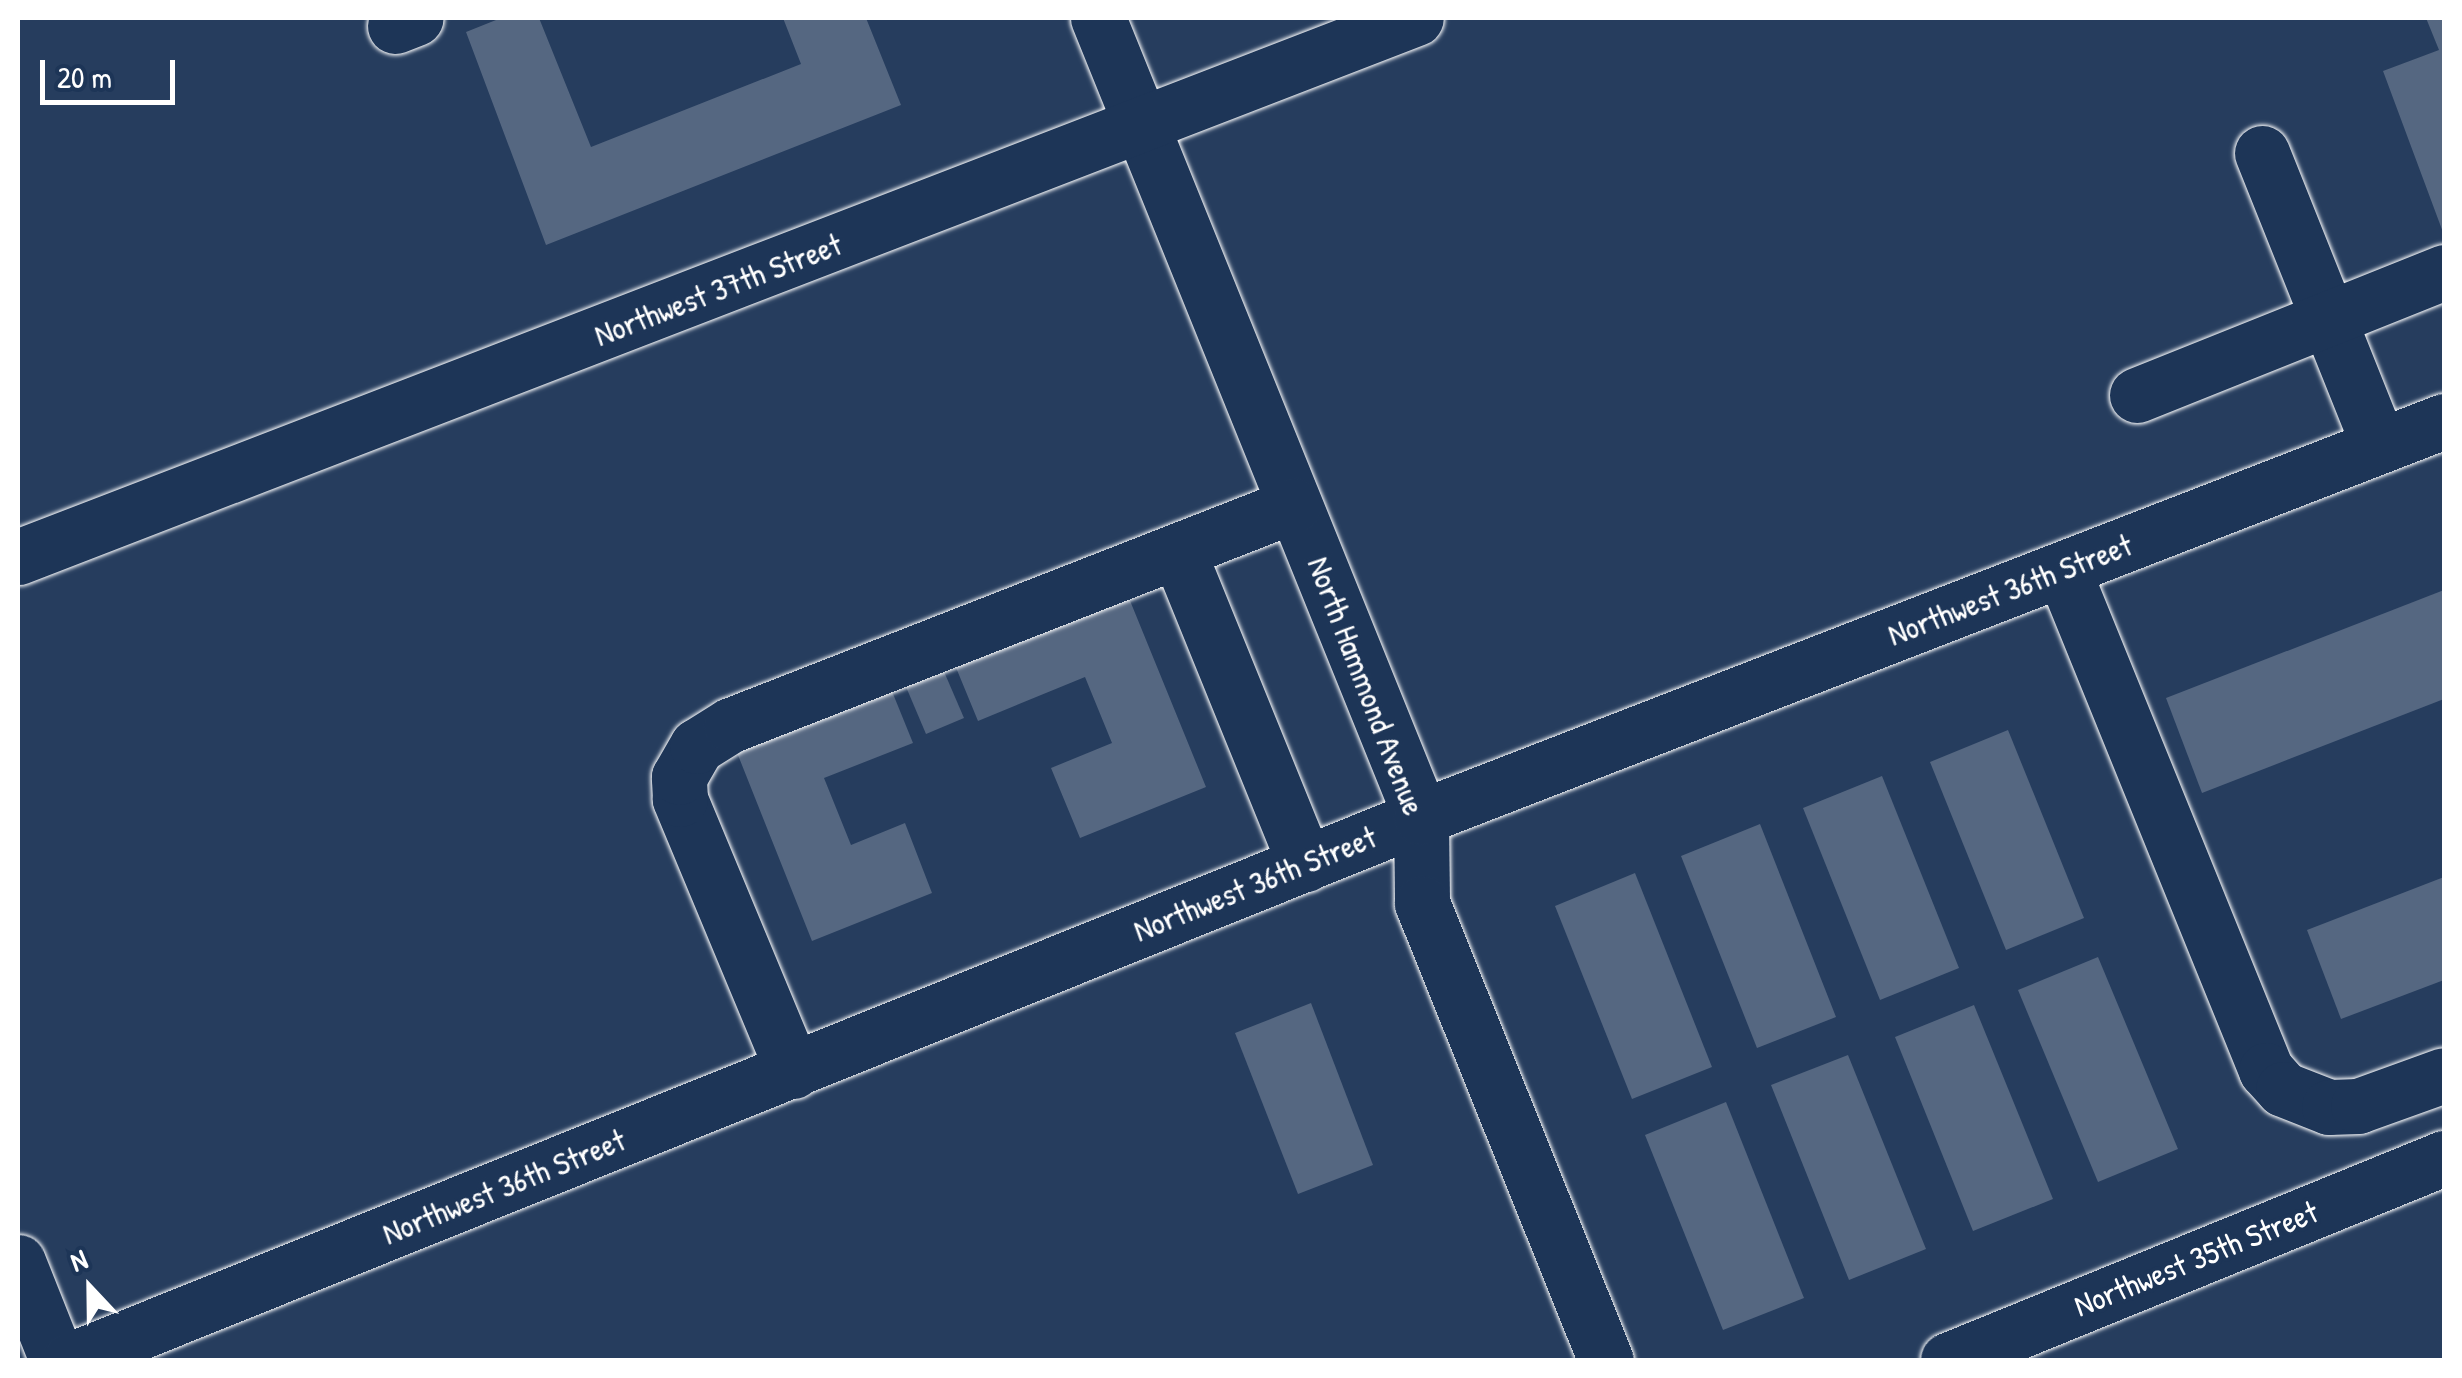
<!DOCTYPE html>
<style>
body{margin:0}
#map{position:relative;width:2462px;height:1378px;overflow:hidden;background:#263d5e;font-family:"Patrick Hand",sans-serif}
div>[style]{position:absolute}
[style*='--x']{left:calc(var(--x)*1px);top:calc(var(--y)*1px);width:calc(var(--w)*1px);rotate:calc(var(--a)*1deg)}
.building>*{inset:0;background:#556781}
.roads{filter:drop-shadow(0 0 2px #fff) drop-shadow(0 0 2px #fff)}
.minor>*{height:55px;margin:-27.5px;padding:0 27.5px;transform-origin:27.5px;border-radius:27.5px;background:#1d3557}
.major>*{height:55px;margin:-27.5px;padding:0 27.5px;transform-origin:27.5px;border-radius:27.5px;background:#1d3557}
span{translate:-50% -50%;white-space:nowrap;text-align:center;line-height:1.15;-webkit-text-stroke:8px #1d3557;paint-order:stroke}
.street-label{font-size:32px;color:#fff}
.frame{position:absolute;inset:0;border:20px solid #fff;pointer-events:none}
.north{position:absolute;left:40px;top:1238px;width:100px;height:100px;-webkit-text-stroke:8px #1d3557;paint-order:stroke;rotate:338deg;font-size:28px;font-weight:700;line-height:40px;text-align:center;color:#fff}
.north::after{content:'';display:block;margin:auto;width:35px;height:45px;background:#fff;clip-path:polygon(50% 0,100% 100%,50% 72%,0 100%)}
.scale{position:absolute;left:40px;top:60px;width:135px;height:45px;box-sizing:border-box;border:5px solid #fff;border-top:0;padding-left:12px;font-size:30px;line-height:35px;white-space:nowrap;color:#fff;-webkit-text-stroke:8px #1d3557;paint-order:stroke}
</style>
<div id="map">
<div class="building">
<i style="clip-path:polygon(501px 18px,539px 18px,591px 147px,801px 64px,783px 18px,866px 18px,901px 105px,546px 245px,466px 32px)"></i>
<i style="clip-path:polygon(2426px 18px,2444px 18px,2444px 235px,2383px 71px,2439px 50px)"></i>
<i style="clip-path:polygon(1122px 581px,1206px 787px,1080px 838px,1051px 768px,1112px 743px,1085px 677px,978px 721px,950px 653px)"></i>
<i style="clip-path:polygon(2444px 590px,2444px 699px,2202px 793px,2166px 698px)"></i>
<i style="clip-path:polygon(939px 660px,964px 718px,926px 734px,901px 675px)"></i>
<i style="clip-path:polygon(887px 679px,913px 743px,824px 778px,851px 845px,905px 823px,932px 893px,812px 941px,732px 740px)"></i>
<i style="clip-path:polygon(2008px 730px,2084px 918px,2006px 950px,1930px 762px)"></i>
<i style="clip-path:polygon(1882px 776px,1959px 968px,1880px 1000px,1803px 808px)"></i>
<i style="clip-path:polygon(1760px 824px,1836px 1017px,1757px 1048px,1681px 856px)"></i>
<i style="clip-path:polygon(1635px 873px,1712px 1067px,1632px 1099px,1555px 906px)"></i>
<i style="clip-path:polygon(2444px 877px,2444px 980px,2341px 1019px,2307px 930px)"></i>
<i style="clip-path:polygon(2098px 957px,2178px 1149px,2098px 1182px,2018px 990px)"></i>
<i style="clip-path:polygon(1311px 1003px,1373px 1165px,1298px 1194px,1235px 1033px)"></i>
<i style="clip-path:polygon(1974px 1005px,2053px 1199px,1973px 1231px,1895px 1037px)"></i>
<i style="clip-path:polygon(1848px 1055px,1926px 1249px,1849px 1280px,1771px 1085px)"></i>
<i style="clip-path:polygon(1726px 1102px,1804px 1298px,1723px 1330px,1645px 1135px)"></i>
</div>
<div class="roads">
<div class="minor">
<i style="--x:1098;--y:18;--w:862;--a:67.99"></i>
<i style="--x:1421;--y:817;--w:86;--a:89.3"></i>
<i style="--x:1422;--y:903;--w:493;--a:68.1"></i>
<i style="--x:395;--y:26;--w:22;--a:-21"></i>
<i style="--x:2262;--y:153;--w:315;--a:68.2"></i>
<i style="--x:2137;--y:395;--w:331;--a:-21.8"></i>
<i style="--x:1178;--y:551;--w:338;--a:67.9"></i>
<i style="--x:18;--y:557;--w:1498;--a:-21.08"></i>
<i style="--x:2063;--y:570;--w:540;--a:67.9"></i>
<i style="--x:2266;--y:1070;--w:25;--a:48"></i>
<i style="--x:2283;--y:1089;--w:49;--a:21.4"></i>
<i style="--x:2329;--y:1107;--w:29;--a:-2"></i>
<i style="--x:2358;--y:1106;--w:91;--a:-19.8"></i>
<i style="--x:793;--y:1071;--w:295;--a:-112.6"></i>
<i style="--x:680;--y:799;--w:22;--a:-93"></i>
<i style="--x:679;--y:777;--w:36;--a:-60"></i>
<i style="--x:697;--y:746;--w:40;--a:-32"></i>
<i style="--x:731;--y:725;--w:604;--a:-21.34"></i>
<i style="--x:18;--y:1262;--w:105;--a:68.3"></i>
<i style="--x:1948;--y:1360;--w:536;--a:-22.16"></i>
</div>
<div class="major">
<i style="--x:70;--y:1360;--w:1456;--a:-21.9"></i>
<i style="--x:1421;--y:817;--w:1097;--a:-21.16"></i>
</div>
</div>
<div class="street-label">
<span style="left:718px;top:290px;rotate:-21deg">Northwest 37th Street</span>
<span style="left:2010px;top:590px;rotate:-21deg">Northwest 36th Street</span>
<span style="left:1366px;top:686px;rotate:69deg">North Hammond Avenue</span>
<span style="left:1255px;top:884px;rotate:-22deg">Northwest 36th Street</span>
<span style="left:504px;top:1187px;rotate:-22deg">Northwest 36th Street</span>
<span style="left:2196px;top:1259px;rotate:-22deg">Northwest 35th Street</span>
</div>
<div class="frame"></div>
<div class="north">N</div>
<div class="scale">20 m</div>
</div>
